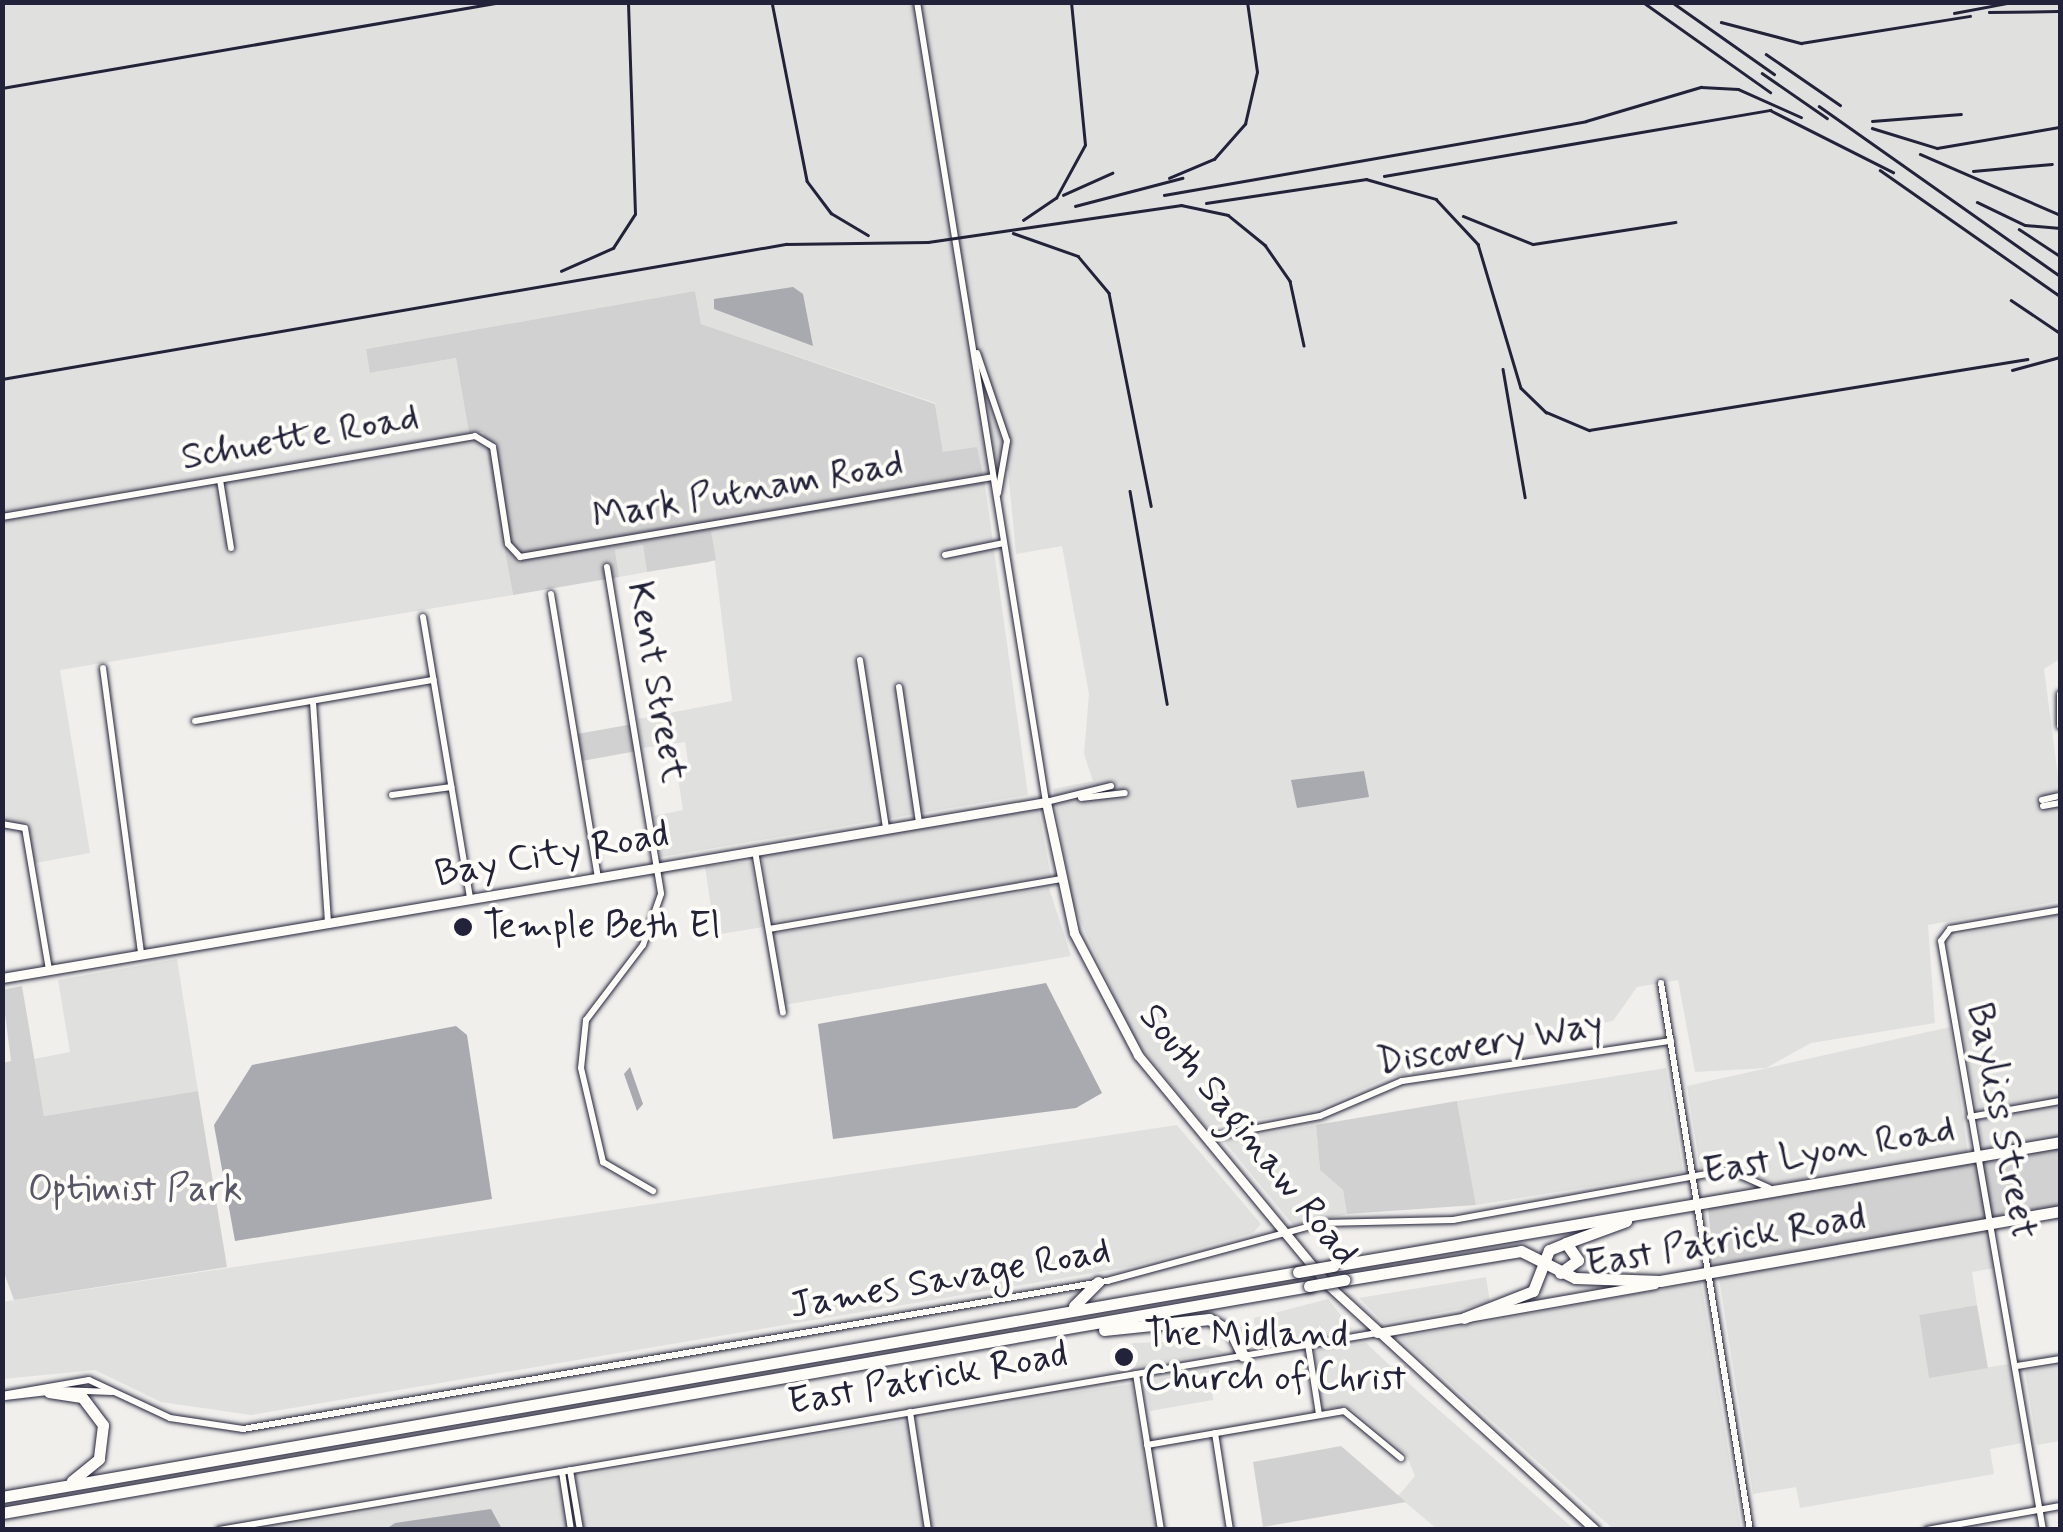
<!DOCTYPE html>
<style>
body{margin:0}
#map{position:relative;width:2063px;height:1532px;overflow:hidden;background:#f0efec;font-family:Mynerve,sans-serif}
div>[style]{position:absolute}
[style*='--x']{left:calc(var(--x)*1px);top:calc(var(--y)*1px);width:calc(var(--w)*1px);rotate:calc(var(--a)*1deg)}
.built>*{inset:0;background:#e0e0df}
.green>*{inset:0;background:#d2d1d1}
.water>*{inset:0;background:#a9a9b0}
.roads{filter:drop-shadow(0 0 2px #22223b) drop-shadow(0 0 2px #22223b)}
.minor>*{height:6px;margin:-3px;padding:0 3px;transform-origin:3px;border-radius:3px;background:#fdfcf7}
.major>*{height:9px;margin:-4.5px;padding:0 4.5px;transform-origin:4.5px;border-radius:4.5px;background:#fdfcf7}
.highway>*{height:11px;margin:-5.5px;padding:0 5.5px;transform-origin:5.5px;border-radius:5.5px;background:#fdfcf7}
.rail>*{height:2.5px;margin:-1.25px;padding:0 1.25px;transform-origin:1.25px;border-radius:1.25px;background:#22223b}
.bridges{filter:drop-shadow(0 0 2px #22223b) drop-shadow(0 0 2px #22223b)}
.highway-bridge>*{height:11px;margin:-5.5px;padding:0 5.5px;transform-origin:5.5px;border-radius:5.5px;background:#fdfcf7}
.dots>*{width:28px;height:28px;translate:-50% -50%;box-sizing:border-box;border:5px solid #fdfcf7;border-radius:50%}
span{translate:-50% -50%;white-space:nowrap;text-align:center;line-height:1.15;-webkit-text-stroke:8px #fdfcf7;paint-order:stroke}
.street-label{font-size:38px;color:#22223b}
.poi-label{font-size:38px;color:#22223b}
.left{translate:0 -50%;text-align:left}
.park-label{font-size:38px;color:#575768}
.frame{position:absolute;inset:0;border:5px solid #22223b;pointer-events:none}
</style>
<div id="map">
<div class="built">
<i style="clip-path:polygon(3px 3px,2060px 3px,2060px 659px,2044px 669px,2060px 791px,2042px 796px,2044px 809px,2060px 807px,2060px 901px,1928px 925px,1935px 1023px,1811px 1043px,1766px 1068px,1695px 1072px,1678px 980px,1637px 987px,1613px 1021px,1473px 1045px,1476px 1065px,1389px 1077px,1314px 1111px,1206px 1127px,1134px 1039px,1073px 905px,1053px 789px,1093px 781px,1084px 754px,1089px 694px,1062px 546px,1016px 554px,1008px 471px,981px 475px,943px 453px,935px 403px,701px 324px,695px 291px,366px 349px,371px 373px,456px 358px,469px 433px,483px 432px,513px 595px,60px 670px,90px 853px,35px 863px,27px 825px,3px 822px)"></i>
<i style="clip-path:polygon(985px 485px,1028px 795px,661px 857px,654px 816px,683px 810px,676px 766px,688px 763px,685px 742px,643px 748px,638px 719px,732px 701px,711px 531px)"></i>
<i style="clip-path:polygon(643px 545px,647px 572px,619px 577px,615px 550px)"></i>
<i style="clip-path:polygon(1038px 808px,1051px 877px,770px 922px,762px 855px)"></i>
<i style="clip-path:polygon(751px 862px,763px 927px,715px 935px,705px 866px)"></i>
<i style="clip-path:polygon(1049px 888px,1071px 956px,784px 1005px,773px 934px)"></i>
<i style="clip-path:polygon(2060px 914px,2060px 1137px,1984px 1150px,1944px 938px)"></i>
<i style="clip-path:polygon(177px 959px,198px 1091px,44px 1116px,34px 1059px,70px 1052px,58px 980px)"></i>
<i style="clip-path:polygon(1950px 1027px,1968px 1154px,1770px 1185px,1733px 1165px,1700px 1168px,1687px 1086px)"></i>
<i style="clip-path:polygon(1666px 1068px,1683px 1172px,1476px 1205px,1457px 1101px)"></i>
<i style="clip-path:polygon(1177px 1125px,1261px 1224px,1253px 1233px,1134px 1266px,251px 1415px,161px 1402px,95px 1370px,3px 1379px,2px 1302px)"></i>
<i style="clip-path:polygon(1316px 1125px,1320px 1170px,1343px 1190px,1347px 1214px,1293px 1225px,1224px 1141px)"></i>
<i style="clip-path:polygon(1988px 1230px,1995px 1268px,1972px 1272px,1977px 1305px,1919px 1315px,1929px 1377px,2009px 1364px,2022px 1443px,1990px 1449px,1994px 1474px,1800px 1508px,1796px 1487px,1753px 1494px,1719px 1278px)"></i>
<i style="clip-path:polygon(1486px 1277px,1490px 1303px,1384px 1323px,1359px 1298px)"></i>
<i style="clip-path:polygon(1701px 1282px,1741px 1529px,1613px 1529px,1399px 1338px)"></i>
<i style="clip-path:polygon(1328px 1299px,1352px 1329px,1256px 1349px,1254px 1318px)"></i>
<i style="clip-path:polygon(1195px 1341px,1223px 1352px,1136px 1367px,1132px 1343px)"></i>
<i style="clip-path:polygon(1366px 1343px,1415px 1389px,1574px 1529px,1437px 1529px,1398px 1496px,1415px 1476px,1406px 1454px,1352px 1409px,1321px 1407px,1313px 1351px)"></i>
<i style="clip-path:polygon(2059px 1365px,2060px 1441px,2037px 1445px,2025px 1371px)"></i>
<i style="clip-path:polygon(1209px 1370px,1213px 1400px,1150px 1411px,1145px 1381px)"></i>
<i style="clip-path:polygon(1132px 1384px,1156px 1529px,261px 1530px,1076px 1392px)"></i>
</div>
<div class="green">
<i style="clip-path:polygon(695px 291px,701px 324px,935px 404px,943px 452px,977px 447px,985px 485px,711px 531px,716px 560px,708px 562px,647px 572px,643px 545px,615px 550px,619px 577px,513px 595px,483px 432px,469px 433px,456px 358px,370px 373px,366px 349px)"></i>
<i style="clip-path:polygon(633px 724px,637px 751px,582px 761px,577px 734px)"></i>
<i style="clip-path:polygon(22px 986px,44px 1116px,198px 1091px,227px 1267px,14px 1300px,2px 1267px,2px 1063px,11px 1061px,2px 990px)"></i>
<i style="clip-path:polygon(1457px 1101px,1476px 1205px,1347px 1214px,1343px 1190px,1320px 1170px,1316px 1125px)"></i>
<i style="clip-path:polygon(2060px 1146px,2060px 1206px,1714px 1266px,1708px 1208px)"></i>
<i style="clip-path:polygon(1977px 1305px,1988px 1368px,1929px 1378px,1919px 1315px)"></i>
<i style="clip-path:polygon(1341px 1446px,1406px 1502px,1263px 1527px,1253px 1462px)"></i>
</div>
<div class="water">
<i style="clip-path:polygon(793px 287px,803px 294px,813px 346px,714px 309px,714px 299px)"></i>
<i style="clip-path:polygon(1364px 771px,1369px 797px,1297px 808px,1291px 780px)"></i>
<i style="clip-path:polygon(1046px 983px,1102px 1093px,1076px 1108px,833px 1139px,818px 1024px)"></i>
<i style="clip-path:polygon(456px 1026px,467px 1035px,492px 1199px,235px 1241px,214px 1125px,252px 1065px)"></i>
<i style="clip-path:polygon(630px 1067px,643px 1104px,637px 1111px,624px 1074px)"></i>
<i style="clip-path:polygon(491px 1509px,502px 1529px,386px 1529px,395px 1523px)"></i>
</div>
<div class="roads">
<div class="minor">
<i style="--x:917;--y:2;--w:810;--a:80.84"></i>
<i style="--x:1046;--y:802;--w:67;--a:-13.8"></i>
<i style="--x:977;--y:353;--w:93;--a:71.2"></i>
<i style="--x:1007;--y:441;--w:53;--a:99.8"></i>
<i style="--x:220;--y:480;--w:69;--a:80.8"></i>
<i style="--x:2;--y:517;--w:480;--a:-9.7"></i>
<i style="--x:475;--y:436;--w:21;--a:31"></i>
<i style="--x:493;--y:447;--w:98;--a:81.2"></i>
<i style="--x:508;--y:544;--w:18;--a:47"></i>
<i style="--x:520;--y:557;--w:479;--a:-9.6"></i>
<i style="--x:945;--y:555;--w:60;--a:-11.5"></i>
<i style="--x:607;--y:567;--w:331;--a:80.6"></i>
<i style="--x:661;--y:894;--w:54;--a:109.4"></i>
<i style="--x:643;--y:945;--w:94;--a:127.2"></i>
<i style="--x:586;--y:1020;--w:48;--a:95.9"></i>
<i style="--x:581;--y:1068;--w:97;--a:76.8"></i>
<i style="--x:603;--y:1162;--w:58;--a:30.1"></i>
<i style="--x:551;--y:594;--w:287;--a:80.6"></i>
<i style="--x:423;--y:617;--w:286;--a:80.5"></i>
<i style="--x:860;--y:660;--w:170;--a:81.2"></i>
<i style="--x:103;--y:668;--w:289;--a:82.4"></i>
<i style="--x:899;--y:687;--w:137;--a:81.6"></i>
<i style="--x:2060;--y:694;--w:32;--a:90"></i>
<i style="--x:313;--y:702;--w:222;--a:86.1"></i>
<i style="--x:195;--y:721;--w:242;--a:-9.8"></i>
<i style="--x:392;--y:795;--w:60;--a:-7.7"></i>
<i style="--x:1081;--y:798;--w:44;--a:-6.5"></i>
<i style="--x:2042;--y:800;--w:18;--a:-13"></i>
<i style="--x:2043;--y:806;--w:17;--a:-10"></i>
<i style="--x:2;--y:824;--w:23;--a:10"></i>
<i style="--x:25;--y:828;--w:144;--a:80.4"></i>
<i style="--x:755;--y:851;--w:164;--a:80.2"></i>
<i style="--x:769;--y:929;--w:295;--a:-9.7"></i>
<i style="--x:1661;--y:983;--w:554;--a:80.76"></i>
<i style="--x:1970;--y:1117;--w:91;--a:-10.1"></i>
<i style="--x:1206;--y:1138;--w:116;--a:-10.9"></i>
<i style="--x:1320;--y:1116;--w:89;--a:-23.1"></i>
<i style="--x:1402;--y:1081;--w:272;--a:-8.5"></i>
<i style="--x:1308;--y:1344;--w:71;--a:81.1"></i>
<i style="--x:2017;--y:1366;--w:44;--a:-9.2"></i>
<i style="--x:1136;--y:1374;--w:158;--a:80.9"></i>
<i style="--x:60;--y:1390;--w:52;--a:2.2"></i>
<i style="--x:2;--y:1395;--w:88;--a:-9.8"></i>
<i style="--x:89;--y:1380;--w:89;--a:25.1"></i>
<i style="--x:170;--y:1418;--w:74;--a:8.6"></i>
<i style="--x:243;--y:1429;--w:877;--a:-9.72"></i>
<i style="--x:1107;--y:1281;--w:223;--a:-15.1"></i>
<i style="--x:1322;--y:1223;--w:131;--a:-1.3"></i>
<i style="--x:1453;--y:1220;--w:280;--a:-10.3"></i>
<i style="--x:1729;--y:1170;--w:44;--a:24.2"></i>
<i style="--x:5;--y:1397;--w:43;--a:-6.6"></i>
<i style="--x:910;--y:1412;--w:119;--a:81.3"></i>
<i style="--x:1215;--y:1433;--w:98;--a:81.2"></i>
<i style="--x:1147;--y:1445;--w:200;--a:-9.8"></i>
<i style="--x:1344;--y:1411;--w:74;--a:39.5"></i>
<i style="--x:570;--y:1470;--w:61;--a:80.5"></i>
<i style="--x:562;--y:1472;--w:59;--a:81.2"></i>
<i style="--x:219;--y:1530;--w:1175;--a:-9.65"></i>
<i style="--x:1927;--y:1530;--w:135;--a:-10.2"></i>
<i style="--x:2043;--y:1530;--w:598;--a:-99.82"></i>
<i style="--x:1941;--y:941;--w:15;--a:-53"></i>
<i style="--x:1950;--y:929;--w:112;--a:-9.8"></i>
</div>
<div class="major">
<i style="--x:2;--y:978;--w:1059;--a:-9.57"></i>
<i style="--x:1046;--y:802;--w:134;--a:77.9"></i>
<i style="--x:1074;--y:933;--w:138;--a:62.3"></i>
<i style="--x:1138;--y:1055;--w:298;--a:50.4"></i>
<i style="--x:1328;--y:1285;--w:362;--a:42.5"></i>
<i style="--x:1377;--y:1333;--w:282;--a:-10"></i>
</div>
<div class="highway">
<i style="--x:1566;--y:1243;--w:64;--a:-20.1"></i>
<i style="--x:1333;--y:1266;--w:737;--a:-9.68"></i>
<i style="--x:1344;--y:1280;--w:179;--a:-9.3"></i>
<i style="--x:1521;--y:1251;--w:60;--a:26.6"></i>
<i style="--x:1575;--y:1278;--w:85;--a:2"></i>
<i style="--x:1660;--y:1281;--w:406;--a:-9.9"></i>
<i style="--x:1074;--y:1306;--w:34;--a:-45"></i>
<i style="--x:1464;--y:1318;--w:74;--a:-21.4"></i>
<i style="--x:1533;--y:1291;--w:44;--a:-68.7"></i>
<i style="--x:1549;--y:1250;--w:18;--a:-22"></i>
<i style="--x:1566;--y:1243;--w:21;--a:55"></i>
<i style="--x:1578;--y:1260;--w:22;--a:144"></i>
<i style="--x:1104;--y:1330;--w:106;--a:-6"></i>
<i style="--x:1209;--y:1319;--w:27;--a:31"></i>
<i style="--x:1232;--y:1333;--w:25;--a:64"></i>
<i style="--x:49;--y:1392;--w:33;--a:9"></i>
<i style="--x:82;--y:1397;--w:35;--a:53"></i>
<i style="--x:103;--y:1425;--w:34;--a:97"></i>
<i style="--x:99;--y:1459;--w:35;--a:141"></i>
<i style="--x:2;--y:1497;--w:1315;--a:-9.85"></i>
<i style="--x:2;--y:1513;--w:1327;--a:-9.85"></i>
</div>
</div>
<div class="rail">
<i style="--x:772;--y:2;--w:182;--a:78.9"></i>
<i style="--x:807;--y:181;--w:40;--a:53"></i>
<i style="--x:831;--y:213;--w:43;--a:30.7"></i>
<i style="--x:1643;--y:2;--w:156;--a:35.3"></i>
<i style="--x:1672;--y:2;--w:125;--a:35.2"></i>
<i style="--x:1989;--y:12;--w:69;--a:-0.8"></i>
<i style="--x:1954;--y:13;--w:60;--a:-10.6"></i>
<i style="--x:1721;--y:22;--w:83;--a:14.7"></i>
<i style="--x:1801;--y:43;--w:171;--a:-9.1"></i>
<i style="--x:1766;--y:54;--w:90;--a:34.6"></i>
<i style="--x:1762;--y:73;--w:79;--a:34.7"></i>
<i style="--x:2;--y:88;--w:506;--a:-9.78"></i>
<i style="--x:1819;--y:106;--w:295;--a:35.2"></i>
<i style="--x:1872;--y:121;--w:89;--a:-4.5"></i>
<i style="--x:1872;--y:128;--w:68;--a:17.1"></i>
<i style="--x:1937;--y:148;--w:125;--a:-9.7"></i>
<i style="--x:1920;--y:154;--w:153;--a:23.5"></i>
<i style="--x:1880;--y:170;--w:220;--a:35"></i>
<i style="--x:1973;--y:171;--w:79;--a:-5.1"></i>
<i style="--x:1384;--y:176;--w:392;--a:-9.7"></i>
<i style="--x:1770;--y:110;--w:138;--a:26.8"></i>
<i style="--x:1169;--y:178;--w:49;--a:-22.9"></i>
<i style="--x:1214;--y:159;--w:47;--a:-48.5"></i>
<i style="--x:1245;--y:124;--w:53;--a:-77"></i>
<i style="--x:1257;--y:72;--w:71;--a:-98.1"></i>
<i style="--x:1063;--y:195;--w:54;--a:-24.2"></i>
<i style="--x:1164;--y:195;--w:428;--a:-9.9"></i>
<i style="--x:1586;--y:121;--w:120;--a:-16.5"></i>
<i style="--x:1701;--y:87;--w:37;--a:3"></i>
<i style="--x:1738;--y:89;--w:69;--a:24"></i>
<i style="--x:1977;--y:202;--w:53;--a:25.6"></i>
<i style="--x:2025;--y:225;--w:35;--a:5"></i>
<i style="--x:1206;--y:203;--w:162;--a:-8.5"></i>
<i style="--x:1366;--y:179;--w:73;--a:15.9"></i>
<i style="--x:1436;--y:199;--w:62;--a:47"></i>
<i style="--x:1478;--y:244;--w:150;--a:73.4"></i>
<i style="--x:1521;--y:388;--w:35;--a:44"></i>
<i style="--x:1546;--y:412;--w:47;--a:22.7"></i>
<i style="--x:1589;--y:430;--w:444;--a:-9.2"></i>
<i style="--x:1075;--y:206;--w:111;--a:-14.7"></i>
<i style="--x:1463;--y:216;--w:75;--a:21.8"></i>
<i style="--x:1533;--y:244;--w:144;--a:-8.8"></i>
<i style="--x:1023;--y:220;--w:40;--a:-34"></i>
<i style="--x:1056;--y:198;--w:60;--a:-61.3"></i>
<i style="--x:1085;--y:145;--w:144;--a:-95.6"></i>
<i style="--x:2019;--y:229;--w:49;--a:33.4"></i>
<i style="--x:1013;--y:233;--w:69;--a:19.5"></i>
<i style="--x:1078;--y:256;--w:48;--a:50"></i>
<i style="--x:1109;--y:293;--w:217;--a:78.8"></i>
<i style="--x:561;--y:271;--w:57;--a:-23.9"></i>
<i style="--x:613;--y:248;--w:40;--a:-57.1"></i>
<i style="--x:635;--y:214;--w:212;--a:-91.9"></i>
<i style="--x:2011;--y:300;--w:59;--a:34"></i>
<i style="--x:1503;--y:369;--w:130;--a:80.2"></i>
<i style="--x:2012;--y:370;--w:50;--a:-15.2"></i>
<i style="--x:2;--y:379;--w:796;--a:-9.77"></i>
<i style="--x:786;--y:244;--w:142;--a:-0.8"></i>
<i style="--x:928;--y:242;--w:256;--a:-8.3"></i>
<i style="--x:1181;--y:205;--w:48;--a:12"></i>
<i style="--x:1228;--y:215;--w:48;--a:39"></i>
<i style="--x:1265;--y:245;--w:44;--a:55.2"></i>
<i style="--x:1290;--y:281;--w:66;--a:77.8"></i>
<i style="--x:1130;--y:491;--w:216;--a:80.1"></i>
</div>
<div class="bridges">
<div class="highway-bridge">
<i style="--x:1298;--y:1272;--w:36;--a:-10"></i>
<i style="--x:1309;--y:1286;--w:36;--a:-10"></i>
</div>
</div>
<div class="dots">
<i style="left:463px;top:927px;background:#22223b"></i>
<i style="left:1124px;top:1357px;background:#22223b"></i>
</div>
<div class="street-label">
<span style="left:300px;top:438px;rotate:-10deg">Schuette Road</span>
<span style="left:748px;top:491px;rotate:-10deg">Mark Putnam Road</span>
<span style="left:656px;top:682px;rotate:80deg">Kent Street</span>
<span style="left:552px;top:855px;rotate:-10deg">Bay City Road</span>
<span style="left:1490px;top:1044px;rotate:-10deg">Discovery Way</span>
<span style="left:2001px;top:1121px;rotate:79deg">Bayliss Street</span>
<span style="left:1248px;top:1135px;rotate:51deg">South Saginaw Road</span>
<span style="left:1829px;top:1151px;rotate:-10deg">East Lyon Road</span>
<span style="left:1726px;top:1241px;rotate:-10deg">East Patrick Road</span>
<span style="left:950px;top:1279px;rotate:-10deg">James Savage Road</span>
<span style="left:928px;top:1379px;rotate:-10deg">East Patrick Road</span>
</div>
<div class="poi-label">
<span class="left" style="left:483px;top:927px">Temple Beth El</span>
<span class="left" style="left:1144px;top:1357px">The Midland<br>Church of Christ</span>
</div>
<div class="park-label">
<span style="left:135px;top:1190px">Optimist Park</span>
</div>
<div class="frame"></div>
</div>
